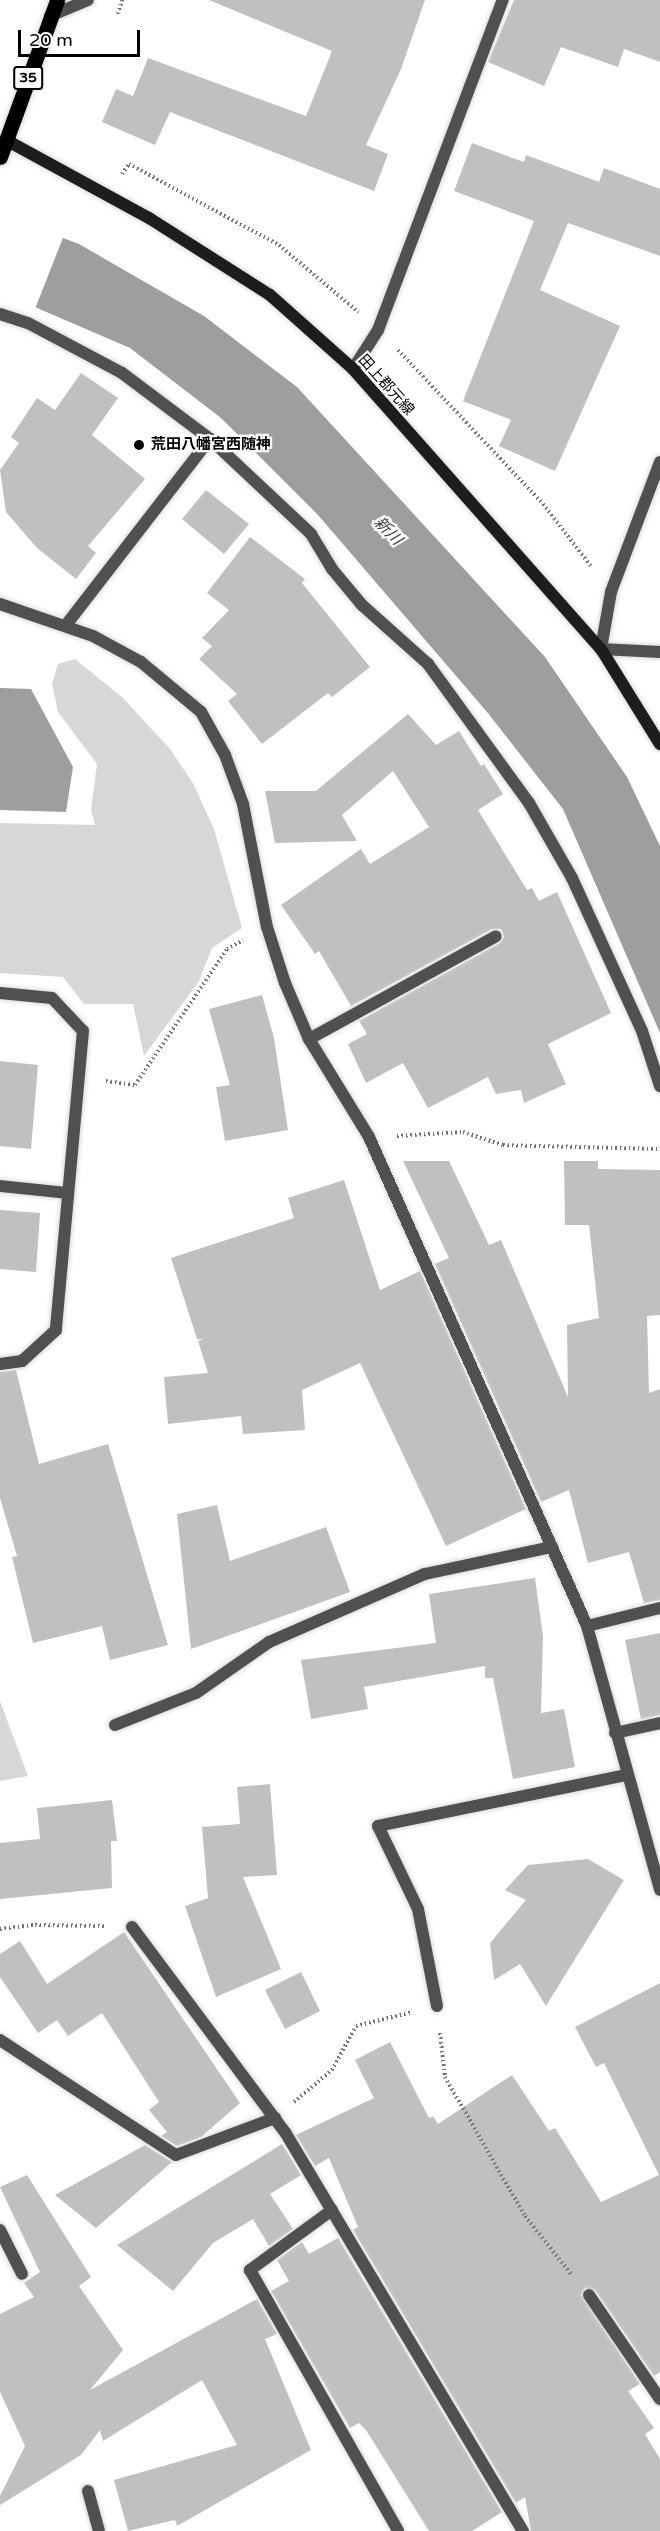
<!DOCTYPE html>
<meta charset="utf-8">
<style>
body{margin:0}
#map{position:relative;width:660px;height:2531px;overflow:hidden;background:#fff;font-family:"Varela Round","Noto Sans JP",sans-serif}
div>[style]{position:absolute}
[style*='--x']{left:calc(var(--x)*1px);top:calc(var(--y)*1px);width:calc(var(--w)*1px);rotate:calc(var(--a)*1deg)}
.green>*{inset:0;background:#d7d7d7}
.water>*{inset:0;background:#9e9e9e}
.pier>*{inset:0;background:#fff}
.building>*{inset:0;background:#c0c0c0}
.path>*{height:4px;margin-top:-2px;transform-origin:0;background:repeating-linear-gradient(90deg,#727272 0 1.5px,transparent 0 4.5px)}
.roads{filter:drop-shadow(0 0 2px #dbdbdb) drop-shadow(0 0 2px #dbdbdb)}
.street>*{height:12px;margin:-6px;padding:0 6px;transform-origin:6px;border-radius:6px;background:#505050}
.secondary>*{height:12px;margin:-6px;padding:0 6px;transform-origin:6px;border-radius:6px;background:#1d1d1d}
.primary>*{height:15px;margin:-7.5px;padding:0 7.5px;transform-origin:7.5px;border-radius:7.5px;background:#000}
.dots>*{width:16px;height:16px;translate:-50% -50%;box-sizing:border-box;border:3px solid #fff;border-radius:50%}
span{translate:-50% -50%;white-space:nowrap;text-align:center;line-height:1.15;-webkit-text-stroke:4.5px #fff;paint-order:stroke}
.shield-label span{padding:2px 4px;background:#fff;border:2px solid;border-radius:4px;-webkit-text-stroke-width:0}
.shield-label{font-size:14px;color:#000;font-weight:700}
.street-label{font-size:15px;color:#000}
.poi-label{font-size:15px;color:#000;font-weight:700}
.left{translate:0 -50%;text-align:left}
.water-label{font-size:16px;color:#3f3f3f;font-style:italic}
.scale{position:absolute;left:18px;top:30px;width:122px;height:27px;box-sizing:border-box;border:3px solid #000;border-top:0;padding-left:8px;font-size:18px;line-height:21px;white-space:nowrap;color:#000;-webkit-text-stroke:4px #fff;paint-order:stroke}
</style>
<div id="map">
<div class="green">
<i style="clip-path:polygon(75px 659px,123px 698px,170px 749px,193px 783px,214px 829px,242px 928px,212px 948px,199px 981px,144px 1056px,133px 1004px,84px 1004px,63px 977px,0 973px,0 823px,95px 825px,91px 810px,97px 764px,58px 712px,52px 684px,58px 664px)"></i>
<i style="clip-path:polygon(0 1701px,28px 1776px,0 1781px)"></i>
</div>
<div class="water">
<i style="clip-path:polygon(0 214px,79px 244px,204px 316px,297px 387px,545px 657px,627px 777px,660px 846px,660px 1033px,563px 809px,487px 712px,318px 515px,221px 418px,130px 348px,0 292px)"></i>
<i style="clip-path:polygon(0 688px,31px 689px,73px 767px,66px 812px,0 810px)"></i>
</div>
<div class="pier">
<i style="clip-path:polygon(0 211px,64px 235px,35px 309px,0 295px)"></i>
</div>
<div class="building">
<i style="clip-path:polygon(209px 0,425px 0,401px 69px,366px 145px,388px 154px,374px 191px,170px 112px,155px 145px,102px 122px,116px 89px,133px 96px,148px 58px,306px 116px,332px 51px)"></i>
<i style="clip-path:polygon(514px 0,660px 0,660px 62px,624px 49px,618px 67px,561px 47px,544px 86px,488px 62px)"></i>
<i style="clip-path:polygon(472px 143px,524px 162px,526px 155px,599px 182px,604px 168px,660px 189px,660px 256px,568px 223px,540px 290px,620px 326px,555px 471px,499px 446px,511px 420px,463px 401px,534px 221px,454px 191px)"></i>
<i style="clip-path:polygon(81px 373px,118px 398px,92px 435px,145px 479px,88px 546px,96px 553px,76px 579px,37px 548px,6px 512px,0 470px,19px 443px,11px 437px,37px 398px,55px 410px)"></i>
<i style="clip-path:polygon(206px 490px,249px 524px,224px 554px,182px 519px)"></i>
<i style="clip-path:polygon(250px 537px,305px 579px,302px 583px,370px 667px,332px 697px,328px 693px,262px 744px,228px 701px,237px 694px,199px 659px,212px 646px,202px 638px,229px 610px,207px 593px)"></i>
<i style="clip-path:polygon(408px 714px,436px 745px,459px 731px,481px 766px,484px 764px,503px 794px,478px 810px,527px 890px,532px 888px,539px 901px,557px 892px,611px 1013px,548px 1044px,566px 1084px,524px 1103px,521px 1090px,496px 1094px,488px 1077px,428px 1108px,403px 1063px,366px 1083px,348px 1044px,367px 1034px,359px 1021px,500px 943px,504px 937px,501px 929px,492px 929px,351px 1006px,319px 951px,315px 954px,281px 905px,361px 849px,370px 864px,429px 827px,393px 771px,342px 815px,357px 841px,275px 843px,265px 791px,316px 791px)"></i>
<i style="clip-path:polygon(262px 995px,274px 1038px,288px 1130px,225px 1141px,216px 1087px,230px 1085px,209px 1009px)"></i>
<i style="clip-path:polygon(0 1061px,38px 1065px,31px 1149px,0 1146px)"></i>
<i style="clip-path:polygon(403px 1161px,449px 1161px,489px 1245px,501px 1240px,568px 1397px,567px 1325px,599px 1318px,589px 1225px,565px 1225px,564px 1161px,598px 1161px,598px 1169px,660px 1170px,660px 1315px,647px 1316px,649px 1393px,660px 1389px,660px 1600px,644px 1603px,629px 1552px,588px 1563px,569px 1490px,541px 1502px,435px 1264px,449px 1258px)"></i>
<i style="clip-path:polygon(344px 1180px,380px 1290px,420px 1271px,526px 1509px,446px 1546px,360px 1363px,302px 1390px,305px 1430px,243px 1434px,241px 1416px,168px 1424px,164px 1377px,208px 1373px,198px 1341px,203px 1339px,197px 1339px,171px 1258px,294px 1218px,288px 1198px)"></i>
<i style="clip-path:polygon(0 1210px,40px 1213px,36px 1272px,0 1269px)"></i>
<i style="clip-path:polygon(16px 1370px,39px 1464px,108px 1444px,168px 1645px,110px 1660px,102px 1626px,33px 1643px,12px 1557px,17px 1556px,0 1498px,0 1372px)"></i>
<i style="clip-path:polygon(217px 1505px,230px 1561px,326px 1527px,350px 1592px,191px 1649px,177px 1514px)"></i>
<i style="clip-path:polygon(535px 1578px,543px 1636px,541px 1713px,564px 1709px,575px 1767px,513px 1779px,493px 1678px,485px 1678px,485px 1666px,364px 1687px,368px 1709px,311px 1719px,301px 1660px,436px 1643px,429px 1594px)"></i>
<i style="clip-path:polygon(660px 1633px,660px 1715px,641px 1719px,625px 1640px)"></i>
<i style="clip-path:polygon(270px 1784px,277px 1875px,243px 1877px,281px 1969px,216px 1997px,185px 1906px,208px 1898px,202px 1827px,240px 1824px,237px 1787px)"></i>
<i style="clip-path:polygon(112px 1800px,117px 1841px,111px 1841px,112px 1888px,0 1899px,0 1843px,40px 1839px,37px 1808px)"></i>
<i style="clip-path:polygon(588px 1859px,624px 1880px,546px 2006px,520px 1964px,494px 1980px,490px 1943px,526px 1900px,505px 1890px,528px 1865px)"></i>
<i style="clip-path:polygon(124px 1932px,240px 2103px,201px 2137px,177px 2146px,161px 2136px,167px 2132px,149px 2110px,159px 2102px,102px 2013px,68px 2036px,57px 2020px,38px 2033px,0 1977px,0 1954px,20px 1941px,47px 1984px)"></i>
<i style="clip-path:polygon(301px 1972px,320px 2011px,285px 2029px,265px 1990px)"></i>
<i style="clip-path:polygon(660px 1983px,660px 2372px,654px 2376px,595px 2290px,585px 2288px,581px 2295px,640px 2384px,628px 2391px,654px 2428px,645px 2434px,660px 2459px,660px 2531px,531px 2531px,525px 2497px,516px 2503px,353px 2230px,358px 2227px,329px 2158px,315px 2166px,296px 2135px,374px 2098px,355px 2060px,390px 2042px,429px 2118px,433px 2116px,438px 2124px,512px 2075px,549px 2131px,555px 2128px,601px 2202px,659px 2175px,604px 2063px,596px 2067px,575px 2027px)"></i>
<i style="clip-path:polygon(282px 2144px,301px 2175px,270px 2194px,293px 2229px,269px 2246px,253px 2219px,213px 2243px,173px 2291px,117px 2245px)"></i>
<i style="clip-path:polygon(145px 2145px,172px 2162px,96px 2228px,55px 2195px)"></i>
<i style="clip-path:polygon(27px 2175px,91px 2277px,79px 2286px,123px 2350px,90px 2390px,257px 2299px,277px 2334px,265px 2339px,311px 2450px,177px 2526px,175px 2520px,128px 2531px,114px 2480px,237px 2445px,202px 2380px,103px 2441px,100px 2430px,81px 2455px,0 2505px,0 2496px,25px 2446px,0 2392px,0 2314px,34px 2297px,24px 2283px,40px 2272px,0 2187px)"></i>
<i style="clip-path:polygon(338px 2238px,502px 2512px,472px 2531px,429px 2531px,366px 2430px,359px 2423px,350px 2428px,271px 2291px,289px 2281px,277px 2260px,302px 2242px,309px 2254px)"></i>
</div>
<div class="path">
<i style="--x:118;--y:14;--w:15;--a:-74"></i>
<i style="--x:122;--y:174;--w:12;--a:-55"></i>
<i style="--x:129;--y:164;--w:170;--a:28.4"></i>
<i style="--x:279;--y:245;--w:104;--a:40.3"></i>
<i style="--x:398;--y:350;--w:212;--a:46.7"></i>
<i style="--x:543;--y:504;--w:78;--a:52.3"></i>
<i style="--x:106;--y:1081;--w:29;--a:8"></i>
<i style="--x:135;--y:1085;--w:164;--a:-55.9"></i>
<i style="--x:227;--y:949;--w:18;--a:-29"></i>
<i style="--x:397;--y:1136;--w:66;--a:-3.5"></i>
<i style="--x:463;--y:1132;--w:42;--a:18"></i>
<i style="--x:503;--y:1145;--w:157;--a:1.5"></i>
<i style="--x:0;--y:1929;--w:35;--a:-7"></i>
<i style="--x:35;--y:1925;--w:72;--a:0.8"></i>
<i style="--x:440;--y:2033;--w:44;--a:83.5"></i>
<i style="--x:445;--y:2077;--w:160;--a:60.1"></i>
<i style="--x:525;--y:2216;--w:75;--a:51.5"></i>
<i style="--x:294;--y:2102;--w:50;--a:-40.1"></i>
<i style="--x:332;--y:2070;--w:50;--a:-61.4"></i>
<i style="--x:356;--y:2026;--w:58;--a:-14"></i>
</div>
<div class="roads">
<div class="street">
<i style="--x:50;--y:16;--w:41;--a:-22.8"></i>
<i style="--x:0;--y:314;--w:29;--a:18"></i>
<i style="--x:28;--y:323;--w:106;--a:28"></i>
<i style="--x:122;--y:373;--w:110;--a:36.9"></i>
<i style="--x:210;--y:439;--w:139;--a:43.2"></i>
<i style="--x:311;--y:534;--w:41;--a:59"></i>
<i style="--x:332;--y:569;--w:47;--a:50.2"></i>
<i style="--x:362;--y:605;--w:89;--a:41.8"></i>
<i style="--x:428;--y:664;--w:172;--a:54"></i>
<i style="--x:529;--y:803;--w:86;--a:60.2"></i>
<i style="--x:572;--y:878;--w:168;--a:65.4"></i>
<i style="--x:642;--y:1031;--w:58;--a:71.9"></i>
<i style="--x:353;--y:369;--w:46;--a:-57.3"></i>
<i style="--x:378;--y:330;--w:353;--a:-69.3"></i>
<i style="--x:660;--y:462;--w:139;--a:110.7"></i>
<i style="--x:611;--y:592;--w:58;--a:100"></i>
<i style="--x:601;--y:649;--w:59;--a:2.9"></i>
<i style="--x:0;--y:604;--w:98;--a:19"></i>
<i style="--x:93;--y:636;--w:55;--a:28.4"></i>
<i style="--x:141;--y:662;--w:78;--a:39.8"></i>
<i style="--x:201;--y:712;--w:49;--a:60.8"></i>
<i style="--x:225;--y:755;--w:52;--a:69.8"></i>
<i style="--x:243;--y:804;--w:125;--a:79"></i>
<i style="--x:267;--y:927;--w:59;--a:72.2"></i>
<i style="--x:285;--y:983;--w:61;--a:66.8"></i>
<i style="--x:309;--y:1039;--w:115;--a:58.5"></i>
<i style="--x:369;--y:1137;--w:535;--a:65.97"></i>
<i style="--x:587;--y:1626;--w:274;--a:74.5"></i>
<i style="--x:66;--y:625;--w:235;--a:-52.3"></i>
<i style="--x:0;--y:993;--w:52;--a:5.5"></i>
<i style="--x:52;--y:998;--w:45;--a:46.8"></i>
<i style="--x:83;--y:1031;--w:300;--a:95.2"></i>
<i style="--x:56;--y:1330;--w:46;--a:137.6"></i>
<i style="--x:22;--y:1361;--w:22;--a:172"></i>
<i style="--x:309;--y:1039;--w:213;--a:-28.8"></i>
<i style="--x:0;--y:1186;--w:68;--a:5.9"></i>
<i style="--x:587;--y:1626;--w:75;--a:-13.9"></i>
<i style="--x:115;--y:1725;--w:87;--a:-21.6"></i>
<i style="--x:196;--y:1693;--w:89;--a:-34.9"></i>
<i style="--x:269;--y:1642;--w:170;--a:-23.6"></i>
<i style="--x:425;--y:1574;--w:130;--a:-12"></i>
<i style="--x:615;--y:1733;--w:46;--a:-12.5"></i>
<i style="--x:132;--y:1927;--w:256;--a:53.3"></i>
<i style="--x:285;--y:2132;--w:465;--a:59.2"></i>
<i style="--x:437;--y:2006;--w:99;--a:-101.1"></i>
<i style="--x:418;--y:1909;--w:92;--a:-115.7"></i>
<i style="--x:378;--y:1826;--w:253;--a:-11.6"></i>
<i style="--x:0;--y:2040;--w:210;--a:33.2"></i>
<i style="--x:176;--y:2155;--w:106;--a:-20.5"></i>
<i style="--x:332;--y:2210;--w:102;--a:143.8"></i>
<i style="--x:250;--y:2270;--w:300;--a:60.4"></i>
<i style="--x:0;--y:2230;--w:49;--a:63.4"></i>
<i style="--x:589;--y:2295;--w:126;--a:55.7"></i>
<i style="--x:88;--y:2491;--w:41;--a:74.6"></i>
</div>
<div class="secondary">
<i style="--x:6;--y:140;--w:163;--a:28.6"></i>
<i style="--x:149;--y:218;--w:143;--a:32.5"></i>
<i style="--x:270;--y:295;--w:111;--a:41.7"></i>
<i style="--x:353;--y:369;--w:374;--a:48.5"></i>
<i style="--x:601;--y:649;--w:112;--a:58.2"></i>
</div>
<div class="primary">
<i style="--x:0;--y:157;--w:167;--a:-70"></i>
</div>
</div>
<div class="dots">
<i style="left:139px;top:445px;background:#000"></i>
</div>
<div class="shield-label">
<span style="left:28px;top:78px">35</span>
</div>
<div class="street-label">
<span style="left:386px;top:385px;rotate:48deg">田上郡元線</span>
</div>
<div class="poi-label">
<span class="left" style="left:151px;top:445px">荒田八幡宮西随神</span>
</div>
<div class="water-label">
<span style="left:388px;top:531px;rotate:45deg">新川</span>
</div>
<div class="scale">20 m</div>
</div>
